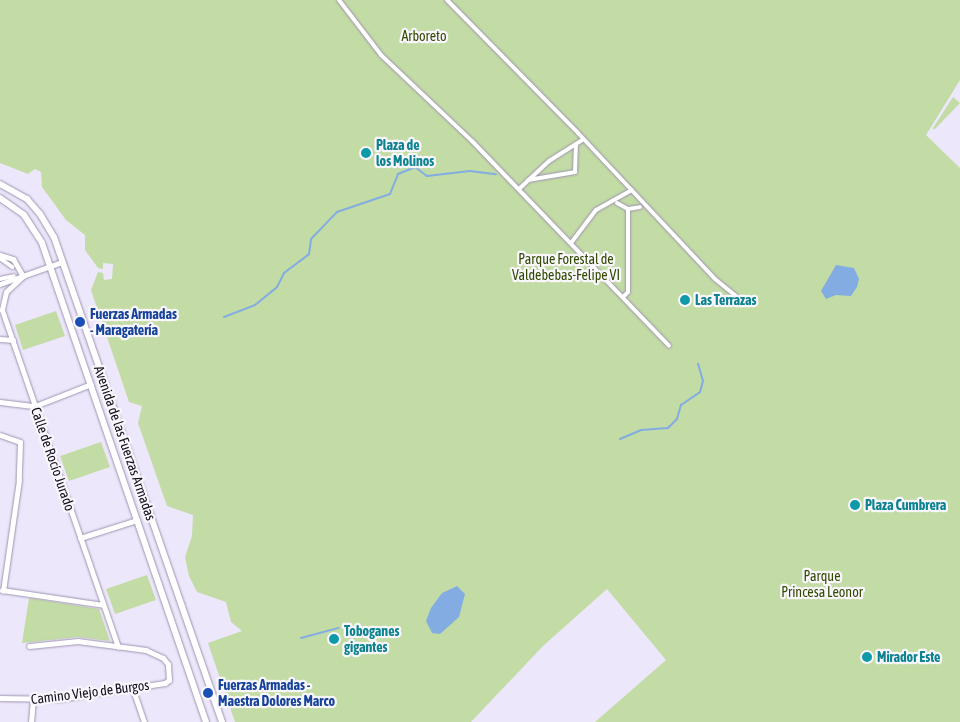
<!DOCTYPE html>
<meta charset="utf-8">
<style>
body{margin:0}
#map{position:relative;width:960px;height:722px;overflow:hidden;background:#ede7fb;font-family:"Asap Condensed",sans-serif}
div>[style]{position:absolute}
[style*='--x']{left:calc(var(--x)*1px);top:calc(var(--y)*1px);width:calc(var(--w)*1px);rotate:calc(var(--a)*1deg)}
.green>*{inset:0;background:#c3dba4}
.water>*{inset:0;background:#83ade2}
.stream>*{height:2px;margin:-1px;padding:0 1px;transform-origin:1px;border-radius:1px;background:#83ade2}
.roads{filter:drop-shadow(0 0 1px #9d94b2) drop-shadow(0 0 1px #9d94b2)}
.pedestrian>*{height:4px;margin:-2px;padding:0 2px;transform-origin:2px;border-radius:2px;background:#fff}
.minor>*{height:5px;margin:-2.5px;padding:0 2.5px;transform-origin:2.5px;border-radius:2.5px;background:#fff}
.tertiary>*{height:6px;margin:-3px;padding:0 3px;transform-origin:3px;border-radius:3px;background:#fff}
.dots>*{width:14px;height:14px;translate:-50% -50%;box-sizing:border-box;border:2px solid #f9f7fd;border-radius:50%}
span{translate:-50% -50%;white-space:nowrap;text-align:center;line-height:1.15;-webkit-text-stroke:4.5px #f9f7fd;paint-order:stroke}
.park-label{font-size:14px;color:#324900}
.culture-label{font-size:14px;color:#0d838f;font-weight:700}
.left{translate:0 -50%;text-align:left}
.transit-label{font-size:14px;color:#164399;font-weight:700}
.street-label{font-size:14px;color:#13101b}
</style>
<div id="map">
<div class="green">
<i style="clip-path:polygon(0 0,960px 0,960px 80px,926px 135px,960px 168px,960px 722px,595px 722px,666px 660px,607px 589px,543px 646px,471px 722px,235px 722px,208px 643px,242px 631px,231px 622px,226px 602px,197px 592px,189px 576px,185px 557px,192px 536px,193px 515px,167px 506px,138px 423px,142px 406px,129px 402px,91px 290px,98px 272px,103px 273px,104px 280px,112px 279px,113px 264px,103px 263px,103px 269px,98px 268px,85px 250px,85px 235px,66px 220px,42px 187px,41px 172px,35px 169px,28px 174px,0 163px)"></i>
<i style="clip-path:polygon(953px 97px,960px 103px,934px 130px,933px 128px)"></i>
<i style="clip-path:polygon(56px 311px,65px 336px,23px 350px,15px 325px)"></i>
<i style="clip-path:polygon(101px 442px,110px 467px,69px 481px,60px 456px)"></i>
<i style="clip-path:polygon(147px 575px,156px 600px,115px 614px,106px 589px)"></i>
<i style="clip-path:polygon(29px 598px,99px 609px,110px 641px,78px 637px,22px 643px)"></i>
</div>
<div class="water">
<i style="clip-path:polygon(836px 265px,854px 268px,859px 279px,857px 287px,851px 296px,836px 295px,826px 299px,821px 291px)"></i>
<i style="clip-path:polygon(457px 586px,465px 594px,459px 617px,440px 634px,432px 633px,426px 621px,431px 608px,442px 593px)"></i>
</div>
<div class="stream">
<i style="--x:224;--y:317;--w:33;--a:-21"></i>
<i style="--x:255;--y:305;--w:28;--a:-39"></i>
<i style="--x:277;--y:287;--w:16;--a:-63"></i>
<i style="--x:284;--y:273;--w:31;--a:-37"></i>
<i style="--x:309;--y:254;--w:15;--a:-82"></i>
<i style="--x:311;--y:239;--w:37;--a:-46"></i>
<i style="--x:337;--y:212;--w:56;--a:-18.8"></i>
<i style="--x:390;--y:194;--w:22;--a:-68"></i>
<i style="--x:398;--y:174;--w:18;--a:-22"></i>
<i style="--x:415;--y:167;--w:15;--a:37"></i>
<i style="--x:427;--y:176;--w:43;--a:-6.6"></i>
<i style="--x:470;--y:171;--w:26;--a:7"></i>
<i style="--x:620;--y:439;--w:23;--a:-23"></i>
<i style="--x:641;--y:430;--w:27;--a:-4"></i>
<i style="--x:668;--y:428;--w:13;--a:-45"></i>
<i style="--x:677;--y:419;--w:15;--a:-74"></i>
<i style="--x:681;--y:405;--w:23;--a:-34"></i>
<i style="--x:700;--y:392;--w:11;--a:-75"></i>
<i style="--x:703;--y:381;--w:18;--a:-106"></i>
<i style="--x:301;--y:638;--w:39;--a:-15"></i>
</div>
<div class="roads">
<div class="pedestrian">
<i style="--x:339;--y:0;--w:69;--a:52.6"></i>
<i style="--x:381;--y:55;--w:125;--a:43.4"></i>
<i style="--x:472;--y:141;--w:284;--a:46.1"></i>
<i style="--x:447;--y:0;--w:187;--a:45.4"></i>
<i style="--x:578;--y:133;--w:200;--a:46.8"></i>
<i style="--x:715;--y:279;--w:27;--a:39"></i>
<i style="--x:528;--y:180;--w:48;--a:-9.7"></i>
<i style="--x:575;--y:172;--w:28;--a:-88"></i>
<i style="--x:519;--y:189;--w:41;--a:-43"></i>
<i style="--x:549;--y:161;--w:41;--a:-32.2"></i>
<i style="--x:617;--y:203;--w:13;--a:29"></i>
<i style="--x:628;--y:209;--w:12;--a:-9"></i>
<i style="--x:571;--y:243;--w:41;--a:-52.9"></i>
<i style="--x:596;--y:210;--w:41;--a:-29.1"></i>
<i style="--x:1;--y:259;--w:14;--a:36"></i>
<i style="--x:0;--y:279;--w:14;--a:-12"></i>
<i style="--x:623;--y:297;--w:7;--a:-45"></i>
<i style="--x:628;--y:292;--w:83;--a:-90"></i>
</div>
<div class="minor">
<i style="--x:0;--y:255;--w:14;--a:17"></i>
<i style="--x:13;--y:259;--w:20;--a:60"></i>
<i style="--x:23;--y:276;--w:23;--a:137"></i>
<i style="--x:6;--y:292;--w:18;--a:103"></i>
<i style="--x:2;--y:310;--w:356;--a:71"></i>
<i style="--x:0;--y:284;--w:66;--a:-19.5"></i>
<i style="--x:0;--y:339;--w:13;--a:4"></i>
<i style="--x:0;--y:402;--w:35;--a:7"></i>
<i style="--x:35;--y:406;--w:60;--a:-21.4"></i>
<i style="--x:0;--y:435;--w:21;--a:19"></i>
<i style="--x:20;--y:442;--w:38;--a:92"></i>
<i style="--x:19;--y:480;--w:112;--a:98.2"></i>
<i style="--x:80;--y:538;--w:60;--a:-17.5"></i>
<i style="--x:2;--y:590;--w:102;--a:8.4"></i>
<i style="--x:132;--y:687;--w:37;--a:71"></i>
<i style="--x:0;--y:698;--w:58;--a:1"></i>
<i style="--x:58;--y:699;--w:108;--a:-8.5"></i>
<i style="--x:165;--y:683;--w:5;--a:-37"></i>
<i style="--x:169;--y:680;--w:16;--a:-94"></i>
<i style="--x:168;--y:664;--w:8;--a:-130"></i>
<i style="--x:163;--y:658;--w:19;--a:-155"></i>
<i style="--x:146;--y:650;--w:69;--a:-172.5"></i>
<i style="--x:78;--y:641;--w:49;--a:174.2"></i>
<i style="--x:31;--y:722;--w:22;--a:-85"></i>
</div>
<div class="tertiary">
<i style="--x:0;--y:184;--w:31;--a:29"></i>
<i style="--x:27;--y:199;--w:20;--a:49"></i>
<i style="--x:40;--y:214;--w:27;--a:59"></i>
<i style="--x:54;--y:237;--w:513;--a:70.89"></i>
<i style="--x:0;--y:198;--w:29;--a:35"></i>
<i style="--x:24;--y:215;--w:33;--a:57"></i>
<i style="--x:42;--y:243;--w:506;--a:71.1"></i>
</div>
</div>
<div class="dots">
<i style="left:366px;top:153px;background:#0f9aa8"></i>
<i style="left:685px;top:300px;background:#0f9aa8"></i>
<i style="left:80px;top:322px;background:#1a4fb4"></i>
<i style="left:855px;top:505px;background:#0f9aa8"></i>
<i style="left:334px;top:639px;background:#0f9aa8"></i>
<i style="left:867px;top:657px;background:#0f9aa8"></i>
<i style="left:208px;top:693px;background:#1a4fb4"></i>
</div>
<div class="park-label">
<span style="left:424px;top:36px">Arboreto</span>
<span style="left:566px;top:267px">Parque Forestal de<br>Valdebebas-Felipe VI</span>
<span style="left:822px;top:584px">Parque<br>Princesa Leonor</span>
</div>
<div class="culture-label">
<span class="left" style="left:376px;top:153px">Plaza de<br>los Molinos</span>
<span class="left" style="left:695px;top:300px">Las Terrazas</span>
<span class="left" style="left:865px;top:505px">Plaza Cumbrera</span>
<span class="left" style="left:344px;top:639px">Toboganes<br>gigantes</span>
<span class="left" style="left:877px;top:657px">Mirador Este</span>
</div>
<div class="transit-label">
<span class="left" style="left:90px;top:322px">Fuerzas Armadas<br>- Maragatería</span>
<span class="left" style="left:218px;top:693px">Fuerzas Armadas -<br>Maestra Dolores Marco</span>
</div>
<div class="street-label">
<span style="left:125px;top:443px;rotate:71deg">Avenida de las Fuerzas Armadas</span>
<span style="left:53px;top:459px;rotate:71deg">Calle de Rocío Jurado</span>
<span style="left:90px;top:692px;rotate:-7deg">Camino Viejo de Burgos</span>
</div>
</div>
